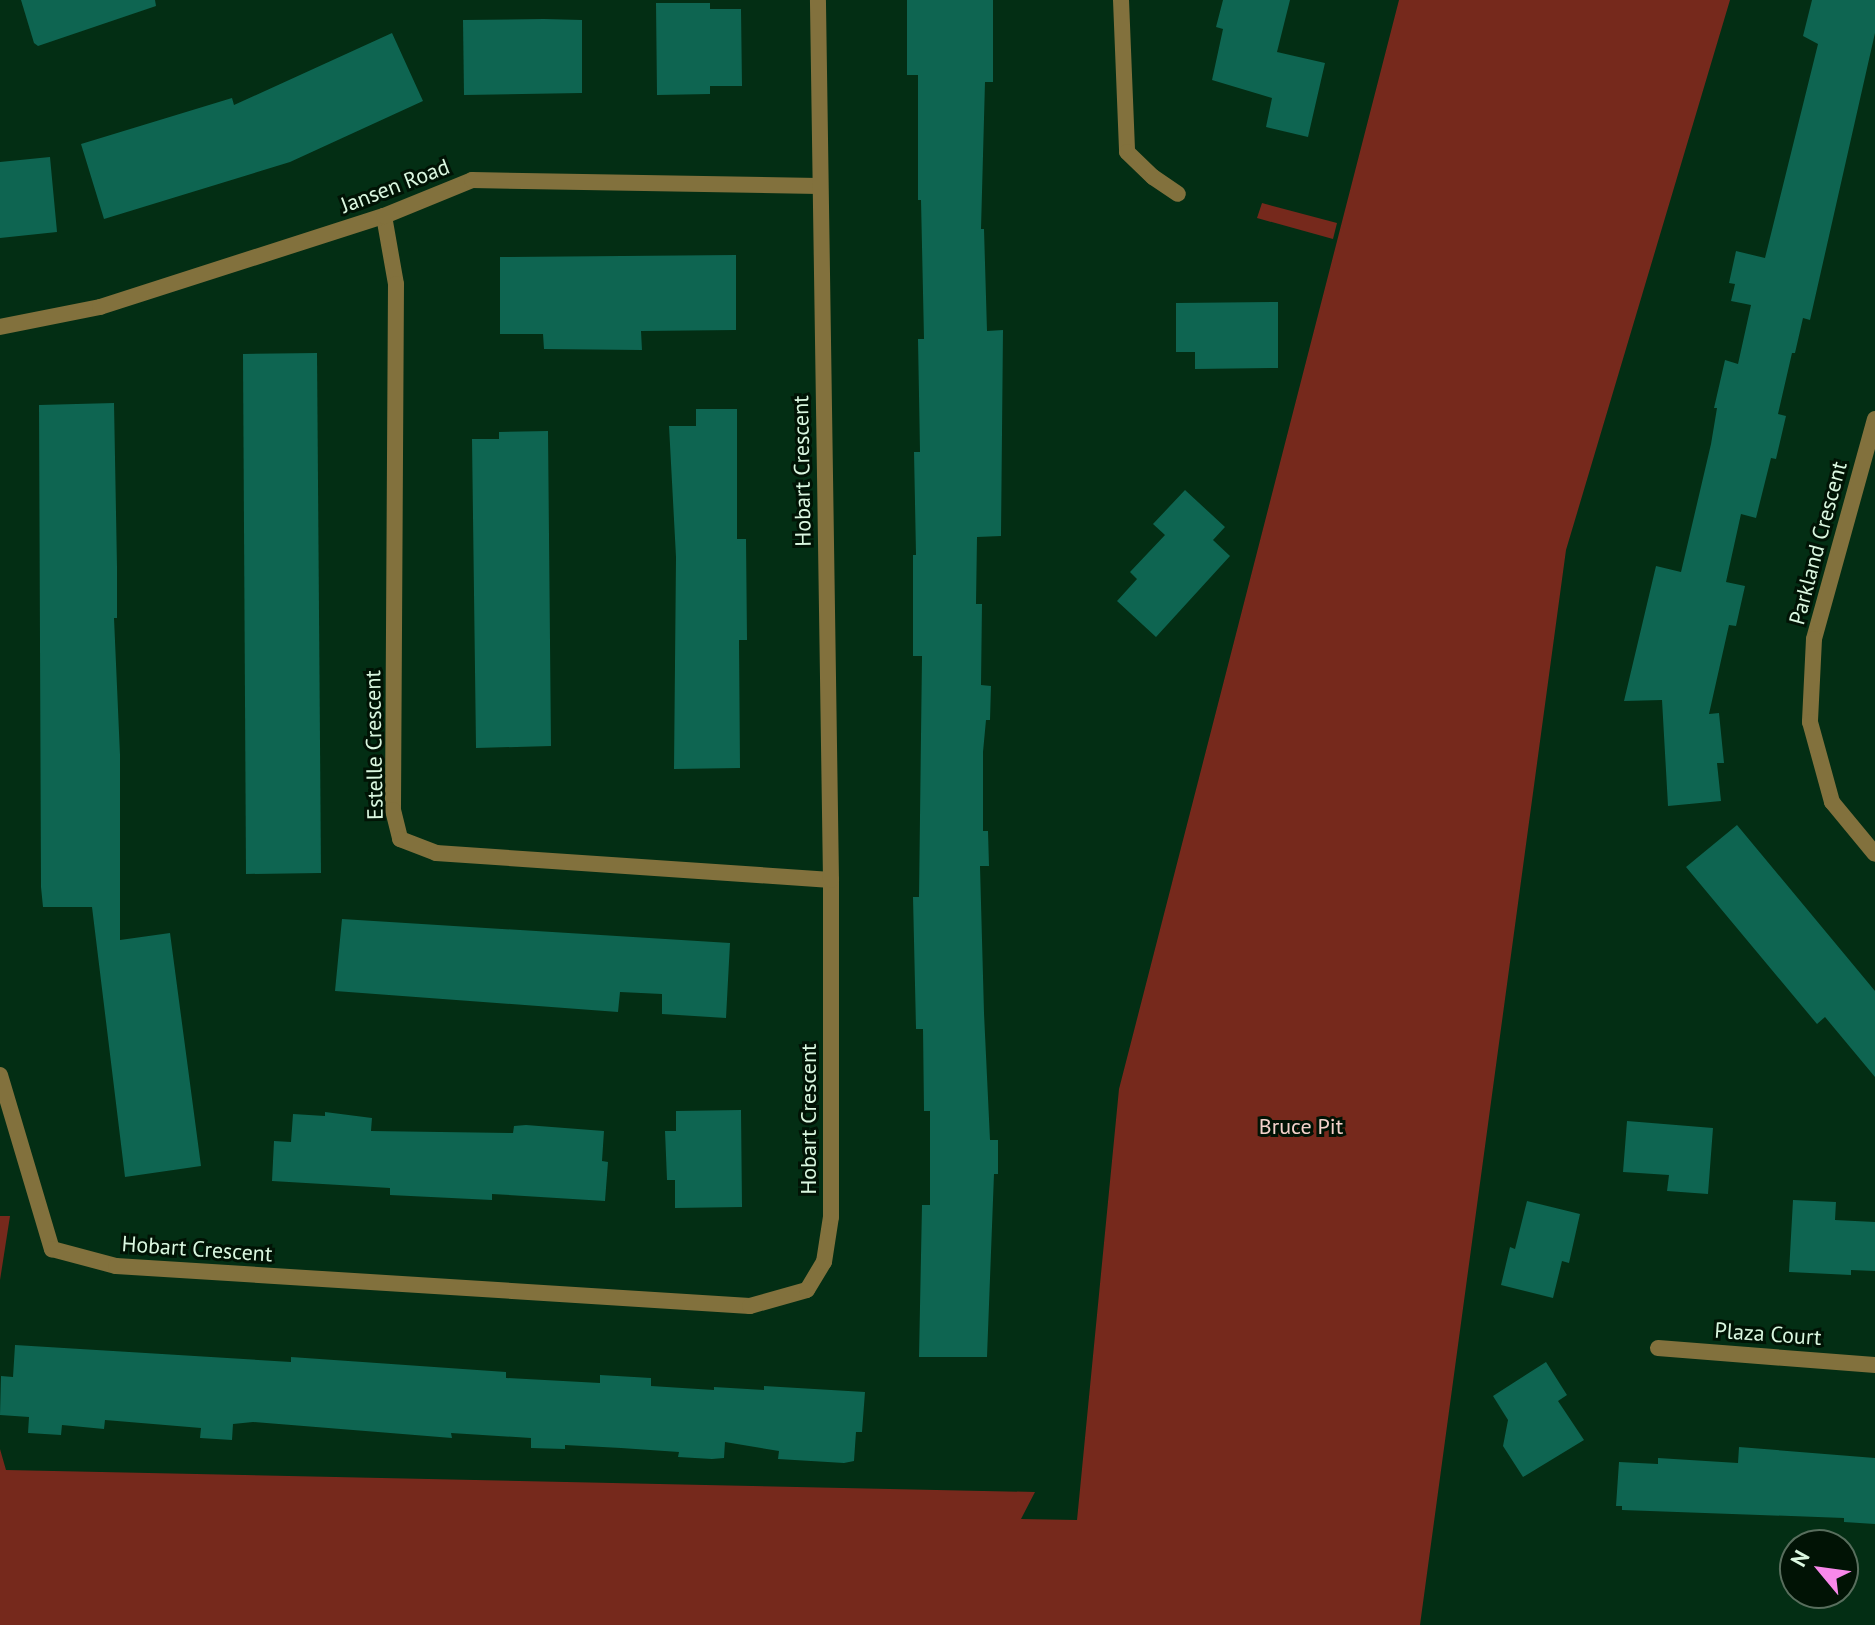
<!DOCTYPE html>
<style>
body{margin:0}
#map{position:relative;width:1875px;height:1625px;overflow:hidden;background:#032e14;font-family:"PT Sans",sans-serif}
div>[style]{position:absolute}
[style*='--x']{left:calc(var(--x)*1px);top:calc(var(--y)*1px);width:calc(var(--w)*1px);rotate:calc(var(--a)*1deg)}
.green>*{inset:0;background:#76291c}
.building>*{inset:0;background:#0e6551}
.minor>*{height:16px;margin:-8px;padding:0 8px;transform-origin:8px;border-radius:8px;background:#82713d}
span{translate:-50% -50%;white-space:nowrap;text-align:center;line-height:1.15;-webkit-text-stroke:6px #011305;paint-order:stroke}
.street-label{font-size:22px;color:#daf7e0}
.park-label{font-size:22px;color:#f4d2cb}
.north{position:absolute;left:1779px;top:1529px;width:80px;height:80px;box-sizing:border-box;background:#011305;border:2px solid #586e5d;border-radius:50%;rotate:299deg;font-size:22px;font-weight:700;line-height:32px;text-align:center;color:#daf7e0}
.north::after{content:'';display:block;margin:auto;width:28px;height:36px;background:#f888ea;clip-path:polygon(50% 0,100% 100%,50% 72%,0 100%)}
</style>
<div id="map">
<div class="green">
<i style="clip-path:polygon(1399px 0,1730px 0,1566px 550px,1420px 1625px,0 1625px,0 1449px,6px 1470px,1035px 1492px,1021px 1519px,1077px 1520px,1119px 1089px)"></i>
<i style="clip-path:polygon(1262px 203px,1337px 223px,1333px 239px,1257px 218px)"></i>
<i style="clip-path:polygon(0 1216px,10px 1216px,0 1280px)"></i>
</div>
<div class="building">
<i style="clip-path:polygon(21px 0,155px 0,156px 6px,38px 46px,34px 43px)"></i>
<i style="clip-path:polygon(907px 0,993px 0,993px 82px,985px 82px,981px 229px,984px 229px,987px 331px,1003px 330px,1001px 536px,977px 537px,976px 604px,982px 604px,981px 685px,991px 686px,990px 720px,986px 720px,983px 752px,983px 831px,988px 831px,989px 866px,980px 866px,984px 1013px,990px 1140px,998px 1140px,998px 1174px,994px 1174px,987px 1357px,919px 1357px,922px 1205px,930px 1205px,930px 1111px,924px 1111px,923px 1029px,916px 1029px,913px 897px,919px 897px,922px 656px,913px 656px,913px 555px,916px 555px,914px 452px,920px 452px,918px 339px,924px 339px,921px 200px,918px 200px,918px 75px,907px 75px)"></i>
<i style="clip-path:polygon(1223px 0,1290px 0,1277px 52px,1325px 63px,1308px 137px,1266px 127px,1272px 98px,1212px 80px,1223px 29px,1216px 27px)"></i>
<i style="clip-path:polygon(1812px 0,1875px 0,1875px 33px,1810px 320px,1803px 318px,1795px 353px,1792px 353px,1778px 414px,1786px 416px,1776px 459px,1771px 458px,1756px 518px,1741px 514px,1726px 582px,1745px 586px,1736px 626px,1729px 625px,1709px 714px,1719px 713px,1724px 763px,1717px 763px,1721px 801px,1668px 806px,1662px 700px,1624px 701px,1656px 566px,1681px 572px,1711px 444px,1717px 408px,1714px 408px,1725px 360px,1738px 364px,1751px 305px,1731px 301px,1735px 284px,1729px 283px,1736px 251px,1765px 258px,1818px 44px,1803px 36px)"></i>
<i style="clip-path:polygon(656px 3px,710px 3px,710px 9px,741px 9px,742px 86px,710px 86px,710px 94px,657px 95px)"></i>
<i style="clip-path:polygon(544px 19px,582px 20px,582px 93px,464px 95px,463px 20px)"></i>
<i style="clip-path:polygon(392px 33px,423px 101px,290px 162px,104px 219px,81px 144px,232px 98px,234px 105px)"></i>
<i style="clip-path:polygon(50px 157px,57px 232px,0 238px,0 162px)"></i>
<i style="clip-path:polygon(736px 255px,736px 330px,641px 331px,642px 350px,544px 349px,543px 334px,500px 334px,500px 257px)"></i>
<i style="clip-path:polygon(1278px 302px,1278px 368px,1195px 369px,1195px 352px,1176px 352px,1176px 303px)"></i>
<i style="clip-path:polygon(317px 353px,321px 873px,246px 874px,243px 354px)"></i>
<i style="clip-path:polygon(114px 403px,117px 567px,117px 618px,114px 618px,120px 755px,120px 940px,170px 933px,201px 1166px,125px 1177px,92px 907px,43px 907px,41px 887px,39px 405px)"></i>
<i style="clip-path:polygon(696px 409px,737px 409px,737px 539px,746px 539px,747px 640px,739px 640px,740px 768px,674px 769px,676px 557px,669px 426px,696px 426px)"></i>
<i style="clip-path:polygon(548px 431px,551px 746px,476px 748px,472px 439px,499px 439px,499px 432px)"></i>
<i style="clip-path:polygon(1185px 490px,1225px 527px,1213px 540px,1230px 556px,1156px 637px,1117px 601px,1137px 579px,1130px 572px,1165px 535px,1153px 524px)"></i>
<i style="clip-path:polygon(1737px 825px,1875px 991px,1875px 1077px,1825px 1017px,1817px 1024px,1686px 867px)"></i>
<i style="clip-path:polygon(342px 919px,730px 943px,726px 1018px,662px 1014px,662px 994px,620px 992px,618px 1012px,335px 991px)"></i>
<i style="clip-path:polygon(741px 1110px,742px 1207px,675px 1208px,675px 1180px,667px 1180px,665px 1131px,676px 1131px,676px 1111px)"></i>
<i style="clip-path:polygon(325px 1112px,372px 1118px,371px 1131px,513px 1133px,514px 1126px,526px 1125px,604px 1131px,602px 1161px,608px 1162px,605px 1201px,492px 1194px,492px 1200px,390px 1195px,390px 1188px,272px 1181px,274px 1141px,291px 1142px,293px 1114px,325px 1116px)"></i>
<i style="clip-path:polygon(1627px 1121px,1713px 1128px,1708px 1194px,1667px 1191px,1669px 1175px,1623px 1172px)"></i>
<i style="clip-path:polygon(1793px 1200px,1836px 1202px,1835px 1220px,1875px 1222px,1875px 1271px,1851px 1270px,1851px 1275px,1789px 1272px)"></i>
<i style="clip-path:polygon(1527px 1201px,1580px 1214px,1569px 1263px,1562px 1261px,1553px 1298px,1501px 1285px,1510px 1247px,1515px 1249px)"></i>
<i style="clip-path:polygon(15px 1345px,291px 1362px,291px 1357px,506px 1372px,506px 1378px,600px 1383px,600px 1375px,651px 1378px,651px 1386px,714px 1390px,714px 1387px,764px 1390px,764px 1386px,865px 1392px,862px 1432px,856px 1432px,854px 1461px,844px 1463px,778px 1459px,779px 1451px,725px 1442px,724px 1458px,712px 1459px,678px 1457px,679px 1452px,621px 1448px,565px 1445px,565px 1449px,531px 1448px,531px 1438px,451px 1433px,452px 1438px,253px 1422px,233px 1424px,232px 1440px,200px 1438px,201px 1428px,105px 1420px,104px 1429px,62px 1425px,61px 1435px,28px 1433px,29px 1417px,0 1415px,1px 1376px,13px 1377px)"></i>
<i style="clip-path:polygon(1546px 1362px,1567px 1395px,1558px 1401px,1584px 1440px,1523px 1477px,1503px 1446px,1508px 1420px,1493px 1396px)"></i>
<i style="clip-path:polygon(1739px 1447px,1875px 1458px,1875px 1524px,1844px 1522px,1844px 1518px,1622px 1510px,1622px 1506px,1616px 1506px,1619px 1462px,1658px 1464px,1658px 1458px,1738px 1463px)"></i>
</div>
<div class="minor">
<i style="--x:1121;--y:0;--w:152;--a:87.7"></i>
<i style="--x:1127;--y:152;--w:36;--a:44"></i>
<i style="--x:1153;--y:177;--w:30;--a:34"></i>
<i style="--x:384;--y:216;--w:69;--a:80"></i>
<i style="--x:396;--y:284;--w:526;--a:90.33"></i>
<i style="--x:393;--y:810;--w:30;--a:76"></i>
<i style="--x:400;--y:839;--w:39;--a:21"></i>
<i style="--x:436;--y:853;--w:396;--a:3.9"></i>
<i style="--x:0;--y:327;--w:102;--a:-11.3"></i>
<i style="--x:100;--y:307;--w:298;--a:-17.8"></i>
<i style="--x:384;--y:216;--w:95;--a:-22.2"></i>
<i style="--x:472;--y:180;--w:347;--a:1"></i>
<i style="--x:1875;--y:419;--w:228;--a:105.5"></i>
<i style="--x:1814;--y:639;--w:83;--a:92.8"></i>
<i style="--x:1810;--y:722;--w:83;--a:74.6"></i>
<i style="--x:1832;--y:802;--w:67;--a:50.4"></i>
<i style="--x:0;--y:1075;--w:182;--a:73.4"></i>
<i style="--x:52;--y:1249;--w:66;--a:14.9"></i>
<i style="--x:116;--y:1266;--w:635;--a:3.61"></i>
<i style="--x:750;--y:1306;--w:59;--a:-15.7"></i>
<i style="--x:807;--y:1290;--w:33;--a:-59"></i>
<i style="--x:824;--y:1262;--w:46;--a:-81.2"></i>
<i style="--x:831;--y:1217;--w:337;--a:-90"></i>
<i style="--x:831;--y:880;--w:880;--a:-90.85"></i>
<i style="--x:1658;--y:1348;--w:218;--a:4.5"></i>
</div>
<div class="street-label">
<span style="left:395px;top:186px;rotate:-21deg">Jansen Road</span>
<span style="left:802px;top:471px;rotate:-91deg">Hobart Crescent</span>
<span style="left:1818px;top:543px;rotate:-75deg">Parkland Crescent</span>
<span style="left:374px;top:745px;rotate:-91deg">Estelle Crescent</span>
<span style="left:809px;top:1119px;rotate:-90deg">Hobart Crescent</span>
<span style="left:197px;top:1249px;rotate:4deg">Hobart Crescent</span>
<span style="left:1768px;top:1334px;rotate:4deg">Plaza Court</span>
</div>
<div class="park-label">
<span style="left:1301px;top:1127px">Bruce Pit</span>
</div>
<div class="north">N</div>
</div>
